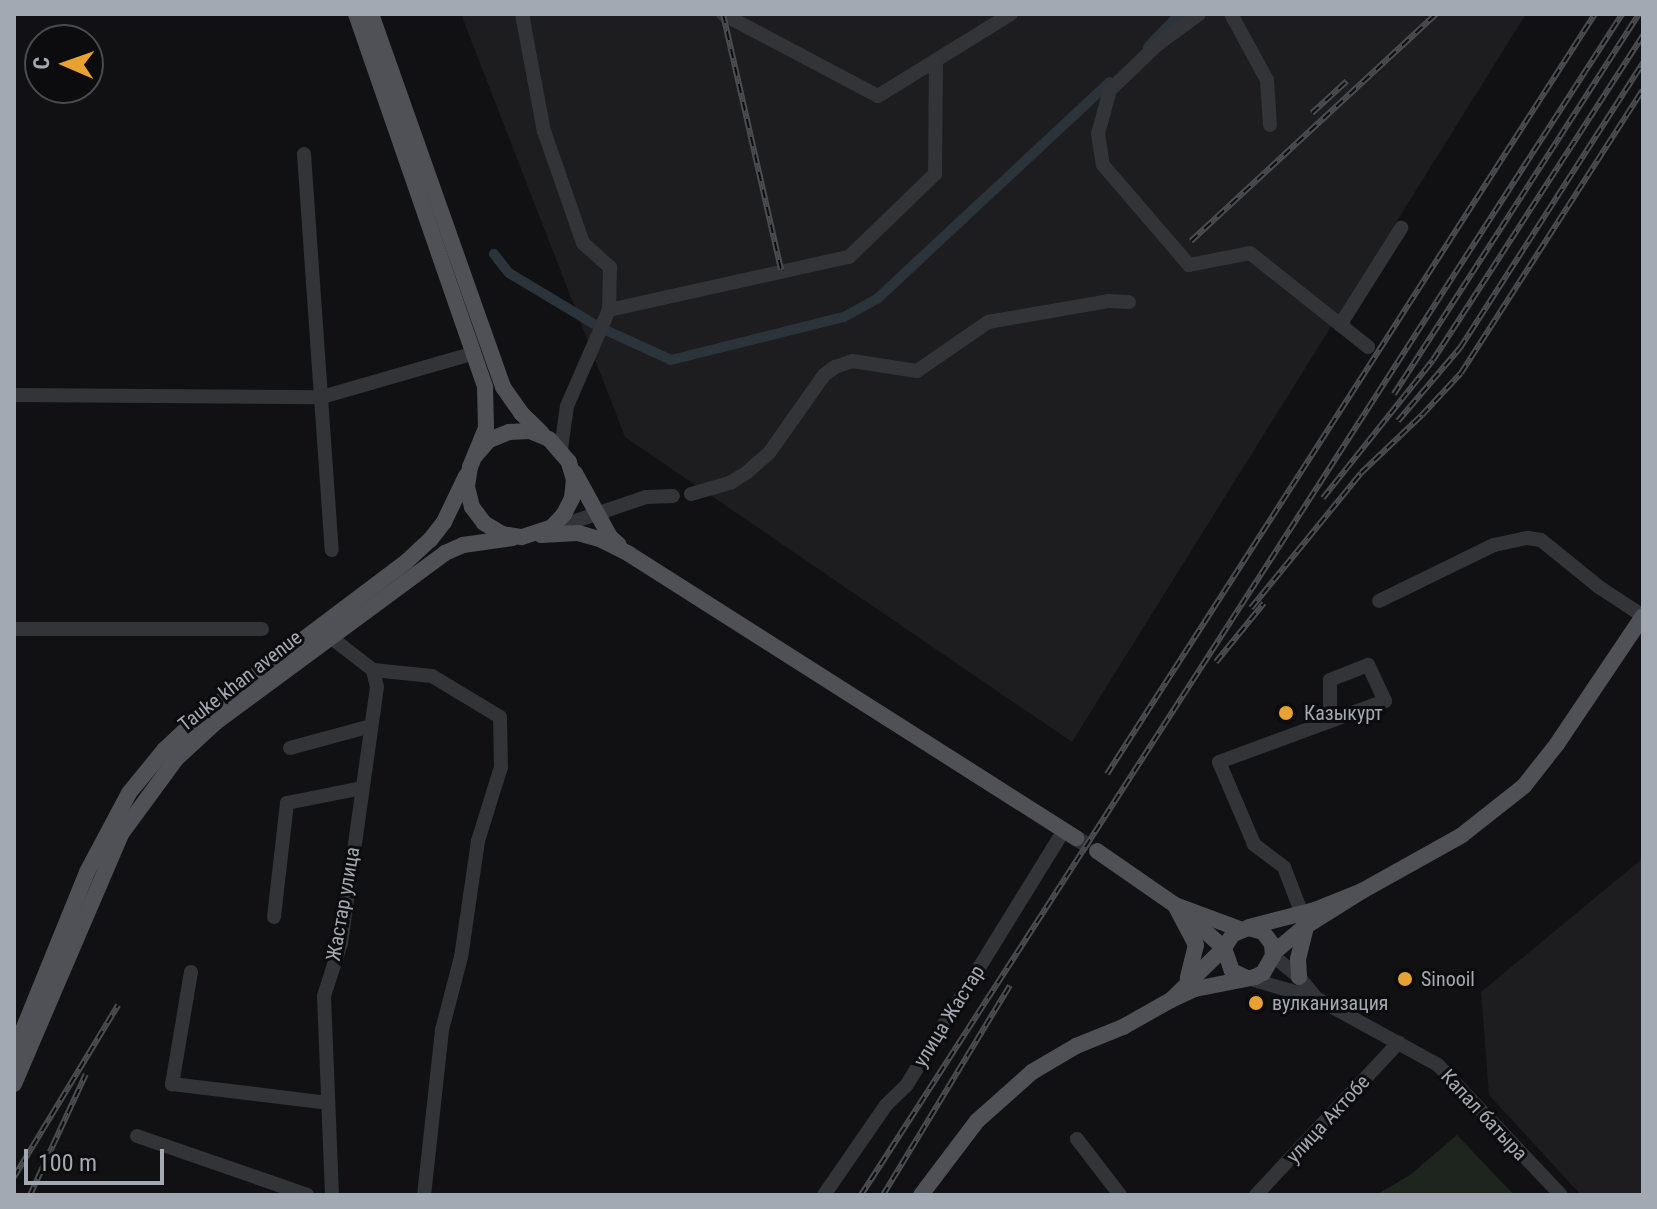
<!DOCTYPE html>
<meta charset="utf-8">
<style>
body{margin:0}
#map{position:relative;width:1657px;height:1209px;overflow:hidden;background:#111113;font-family:"Roboto Condensed",sans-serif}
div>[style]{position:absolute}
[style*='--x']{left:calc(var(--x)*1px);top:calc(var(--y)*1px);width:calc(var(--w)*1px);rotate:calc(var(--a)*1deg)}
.built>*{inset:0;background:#1d1d20}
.green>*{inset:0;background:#1e251e}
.canal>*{height:10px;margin:-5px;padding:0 5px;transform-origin:5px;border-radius:5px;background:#2b343a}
.major-tunnel>*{height:16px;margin-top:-8px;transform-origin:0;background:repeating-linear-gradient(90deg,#2e2f33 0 16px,transparent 0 24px)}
.minor>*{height:14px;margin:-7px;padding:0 7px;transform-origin:7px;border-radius:7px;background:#323437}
.major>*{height:16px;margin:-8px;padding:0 8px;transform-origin:8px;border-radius:8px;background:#4f5156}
.rail>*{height:6px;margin-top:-3px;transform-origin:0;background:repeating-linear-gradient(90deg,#0c0c0e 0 9px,#4a4c50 0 18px);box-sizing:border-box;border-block:2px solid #4a4c50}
.dots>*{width:22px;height:22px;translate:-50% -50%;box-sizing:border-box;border:4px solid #0c0c0e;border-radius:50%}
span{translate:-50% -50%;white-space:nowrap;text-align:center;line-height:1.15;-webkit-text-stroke:6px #0c0c0e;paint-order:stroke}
.street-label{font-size:20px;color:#a3a9b3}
.poi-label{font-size:20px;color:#a3a9b3}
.left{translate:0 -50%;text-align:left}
.frame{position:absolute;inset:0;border:16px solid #a3a9b3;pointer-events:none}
.north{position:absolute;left:24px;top:24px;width:80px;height:80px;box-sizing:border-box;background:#0c0c0e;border:2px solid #484b50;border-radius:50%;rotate:272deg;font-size:22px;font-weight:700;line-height:32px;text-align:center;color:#a3a9b3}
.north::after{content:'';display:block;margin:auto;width:28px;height:36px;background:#e8a234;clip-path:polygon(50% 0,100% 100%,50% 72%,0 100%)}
.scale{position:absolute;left:24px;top:1149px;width:140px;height:36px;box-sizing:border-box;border:4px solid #a3a9b3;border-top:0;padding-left:10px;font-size:24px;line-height:28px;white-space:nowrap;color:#a3a9b3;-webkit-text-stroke:6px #0c0c0e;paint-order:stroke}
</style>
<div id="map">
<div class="built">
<i style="clip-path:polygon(461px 14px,1526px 14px,1072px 742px,625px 437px)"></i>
<i style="clip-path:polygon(1643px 858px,1643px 1195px,1581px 1195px,1489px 1095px,1481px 992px)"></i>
</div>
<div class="green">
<i style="clip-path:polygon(1457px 1135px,1514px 1195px,1376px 1195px,1410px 1175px)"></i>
</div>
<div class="canal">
<i style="--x:1148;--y:47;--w:46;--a:-45.9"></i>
<i style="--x:494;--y:254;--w:24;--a:52"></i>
<i style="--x:509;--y:273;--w:105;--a:31"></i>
<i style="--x:599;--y:327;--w:79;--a:24.6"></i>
<i style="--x:671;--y:360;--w:178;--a:-14"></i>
<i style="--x:844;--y:317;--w:38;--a:-29"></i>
<i style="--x:877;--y:299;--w:318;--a:-43"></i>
</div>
<div class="major-tunnel">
<i style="--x:1076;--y:838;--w:25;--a:32"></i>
</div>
<div class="minor">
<i style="--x:522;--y:14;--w:119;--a:79.4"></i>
<i style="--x:544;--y:131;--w:119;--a:70.8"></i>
<i style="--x:583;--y:243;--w:36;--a:42"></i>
<i style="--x:610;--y:267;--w:43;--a:91.3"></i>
<i style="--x:723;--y:14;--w:175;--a:27.9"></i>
<i style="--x:878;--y:96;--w:156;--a:-31.7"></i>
<i style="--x:1199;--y:14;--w:51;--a:143.8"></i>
<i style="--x:1158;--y:44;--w:66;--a:136.2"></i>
<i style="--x:1110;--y:90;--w:46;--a:105.3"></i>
<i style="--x:1098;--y:134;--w:31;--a:81"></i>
<i style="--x:1103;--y:165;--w:132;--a:49.3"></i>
<i style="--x:1189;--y:265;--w:62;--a:-11.1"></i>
<i style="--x:1250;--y:253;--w:151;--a:38.5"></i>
<i style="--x:1231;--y:14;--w:75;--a:61.4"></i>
<i style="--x:1267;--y:80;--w:45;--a:86.2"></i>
<i style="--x:304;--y:154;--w:397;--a:86"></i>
<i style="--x:1340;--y:325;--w:115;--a:-57.8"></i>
<i style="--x:14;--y:395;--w:308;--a:0.4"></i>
<i style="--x:322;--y:397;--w:158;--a:-16.1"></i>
<i style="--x:561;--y:449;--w:43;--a:-82.1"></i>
<i style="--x:567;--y:406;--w:105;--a:-66.4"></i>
<i style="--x:609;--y:310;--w:246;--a:-12.5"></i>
<i style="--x:849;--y:257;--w:120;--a:-44"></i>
<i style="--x:935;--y:174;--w:113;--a:-89.5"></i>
<i style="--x:691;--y:494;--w:41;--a:-15.8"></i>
<i style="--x:730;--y:483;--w:19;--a:-32"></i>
<i style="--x:746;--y:473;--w:30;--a:-41"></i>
<i style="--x:769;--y:453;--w:95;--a:-54.8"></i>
<i style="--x:824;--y:375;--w:14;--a:-36"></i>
<i style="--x:835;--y:367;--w:18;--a:-19"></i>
<i style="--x:852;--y:361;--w:66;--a:8.7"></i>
<i style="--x:917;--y:371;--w:86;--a:-34.6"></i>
<i style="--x:988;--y:322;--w:122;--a:-9.9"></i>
<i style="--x:1108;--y:301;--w:21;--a:3"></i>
<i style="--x:549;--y:530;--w:102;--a:-18.8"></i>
<i style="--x:646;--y:497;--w:27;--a:-2"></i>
<i style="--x:1379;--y:601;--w:128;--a:-26"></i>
<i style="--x:1494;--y:545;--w:35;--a:-12"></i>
<i style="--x:1528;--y:538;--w:13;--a:9"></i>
<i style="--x:1541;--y:540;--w:75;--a:39"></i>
<i style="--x:1599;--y:587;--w:53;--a:33.4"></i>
<i style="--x:14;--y:629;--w:248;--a:0"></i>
<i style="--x:329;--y:636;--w:56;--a:37.7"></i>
<i style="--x:373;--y:670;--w:17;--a:77"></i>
<i style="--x:377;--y:687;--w:259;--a:98"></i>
<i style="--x:341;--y:943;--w:56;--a:107.8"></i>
<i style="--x:324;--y:996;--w:199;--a:87.7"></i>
<i style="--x:373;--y:670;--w:59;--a:5.8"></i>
<i style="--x:432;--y:676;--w:79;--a:31.1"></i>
<i style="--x:500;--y:717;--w:50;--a:88.9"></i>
<i style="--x:501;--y:767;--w:77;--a:107.3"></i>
<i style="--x:478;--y:841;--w:117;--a:98.3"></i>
<i style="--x:461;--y:957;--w:75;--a:104.6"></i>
<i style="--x:442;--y:1030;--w:166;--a:96.2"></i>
<i style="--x:290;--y:748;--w:84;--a:-15.2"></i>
<i style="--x:1302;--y:914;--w:50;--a:-111"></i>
<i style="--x:1284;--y:867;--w:38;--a:-143"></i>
<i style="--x:1254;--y:844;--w:89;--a:-113.1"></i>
<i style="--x:1219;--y:762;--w:177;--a:-20.2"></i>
<i style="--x:1385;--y:701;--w:40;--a:-115"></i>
<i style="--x:1368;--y:665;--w:41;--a:158.5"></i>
<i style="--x:1330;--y:680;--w:40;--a:90"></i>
<i style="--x:274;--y:917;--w:115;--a:-83.5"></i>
<i style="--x:287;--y:803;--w:76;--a:-11.3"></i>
<i style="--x:191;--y:972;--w:114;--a:99.6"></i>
<i style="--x:172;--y:1084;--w:157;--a:6.9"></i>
<i style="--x:1247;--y:978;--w:72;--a:16.2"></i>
<i style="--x:1316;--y:998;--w:27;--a:-129"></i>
<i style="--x:1299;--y:977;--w:33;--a:-141"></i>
<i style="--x:1316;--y:998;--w:139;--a:28.8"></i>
<i style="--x:1438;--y:1065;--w:179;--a:46.6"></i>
<i style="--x:137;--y:1136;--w:180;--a:19.1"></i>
<i style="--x:1077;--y:1139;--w:71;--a:52.5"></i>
<i style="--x:824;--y:1195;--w:109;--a:-55.4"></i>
<i style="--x:886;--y:1105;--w:28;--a:-44"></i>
<i style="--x:906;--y:1086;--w:301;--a:-58.3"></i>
<i style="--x:1256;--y:1195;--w:209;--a:-46.9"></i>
</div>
<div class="major">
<i style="--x:356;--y:14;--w:395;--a:70.9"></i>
<i style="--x:485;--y:387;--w:41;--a:88.6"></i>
<i style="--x:486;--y:428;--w:42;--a:112.3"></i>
<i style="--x:470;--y:467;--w:20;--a:99"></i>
<i style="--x:467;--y:487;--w:21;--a:76"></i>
<i style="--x:472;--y:507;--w:20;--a:53"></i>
<i style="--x:484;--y:523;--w:21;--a:31"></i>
<i style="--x:502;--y:534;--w:20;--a:9"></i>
<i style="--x:522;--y:537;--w:32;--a:-18"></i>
<i style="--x:552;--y:527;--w:18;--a:-47"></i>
<i style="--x:564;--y:514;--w:18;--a:-63"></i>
<i style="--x:572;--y:498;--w:18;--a:-84"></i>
<i style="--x:574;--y:480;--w:19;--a:-106"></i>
<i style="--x:569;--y:462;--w:30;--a:-131"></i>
<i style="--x:549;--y:439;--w:21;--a:-157"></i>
<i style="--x:530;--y:431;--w:21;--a:177"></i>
<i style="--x:509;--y:432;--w:22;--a:158"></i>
<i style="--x:489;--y:440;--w:21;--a:131"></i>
<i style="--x:371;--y:14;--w:396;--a:70.5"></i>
<i style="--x:503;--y:387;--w:32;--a:55"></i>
<i style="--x:521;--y:413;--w:29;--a:44"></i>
<i style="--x:575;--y:473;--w:73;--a:61.3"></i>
<i style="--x:610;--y:537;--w:12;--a:42"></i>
<i style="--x:541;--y:535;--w:37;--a:-3"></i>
<i style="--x:578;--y:533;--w:25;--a:16"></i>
<i style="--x:602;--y:540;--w:30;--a:27"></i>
<i style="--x:629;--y:554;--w:530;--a:32.43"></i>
<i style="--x:1097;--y:851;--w:95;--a:34.7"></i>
<i style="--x:1175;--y:905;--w:45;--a:62.3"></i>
<i style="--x:1196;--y:945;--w:34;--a:104"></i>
<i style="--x:1362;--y:891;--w:115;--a:-29.2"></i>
<i style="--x:1462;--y:835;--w:79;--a:-38.3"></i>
<i style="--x:1524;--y:786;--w:53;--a:-51.8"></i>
<i style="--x:1557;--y:744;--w:154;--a:-56.1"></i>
<i style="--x:1249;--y:927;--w:68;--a:-14.4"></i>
<i style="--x:1315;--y:910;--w:51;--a:-22"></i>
<i style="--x:1362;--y:891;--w:70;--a:147.9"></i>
<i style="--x:1303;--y:928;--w:38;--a:140"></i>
<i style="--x:1224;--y:948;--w:74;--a:135.5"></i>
<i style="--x:1171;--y:1000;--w:26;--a:-25"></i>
<i style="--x:1195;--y:989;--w:61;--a:-11.3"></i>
<i style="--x:1255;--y:977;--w:9;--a:-27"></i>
<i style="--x:1263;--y:973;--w:20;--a:-60"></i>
<i style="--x:1273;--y:956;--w:12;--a:-95"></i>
<i style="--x:1272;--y:944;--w:15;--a:-127"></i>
<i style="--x:1263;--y:932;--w:16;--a:-165"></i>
<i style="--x:1248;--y:928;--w:16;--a:158"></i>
<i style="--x:1233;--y:934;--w:17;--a:123"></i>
<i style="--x:1224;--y:948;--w:24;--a:71"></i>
<i style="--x:1232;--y:971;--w:17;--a:25"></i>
<i style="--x:1224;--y:948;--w:65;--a:-138.7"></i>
<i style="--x:1175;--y:905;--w:69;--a:20.3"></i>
<i style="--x:1299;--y:977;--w:18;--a:-93"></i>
<i style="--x:1298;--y:959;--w:34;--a:-76"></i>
<i style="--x:14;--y:1052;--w:194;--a:-67.9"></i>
<i style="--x:87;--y:872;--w:89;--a:-62"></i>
<i style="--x:129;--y:793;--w:57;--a:-50.7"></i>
<i style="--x:165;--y:749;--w:41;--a:-43"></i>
<i style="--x:195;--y:721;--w:264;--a:-37"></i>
<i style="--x:406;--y:562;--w:33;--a:-43"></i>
<i style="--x:430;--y:540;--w:23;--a:-52"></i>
<i style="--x:444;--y:522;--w:51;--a:-64.4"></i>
<i style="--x:14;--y:1084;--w:272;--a:-66.8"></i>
<i style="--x:121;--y:834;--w:93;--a:-53.7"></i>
<i style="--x:176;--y:759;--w:54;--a:-42.8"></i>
<i style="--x:216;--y:722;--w:285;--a:-36.4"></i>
<i style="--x:445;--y:553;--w:20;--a:-24"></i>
<i style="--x:463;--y:545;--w:50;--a:-8"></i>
<i style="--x:921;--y:1195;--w:93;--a:-52.9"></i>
<i style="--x:977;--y:1121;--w:74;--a:-41.7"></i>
<i style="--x:1032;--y:1072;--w:51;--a:-30.6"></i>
<i style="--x:1076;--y:1046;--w:51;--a:-22"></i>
<i style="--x:1123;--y:1027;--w:55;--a:-29.4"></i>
</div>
<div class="rail">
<i style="--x:723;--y:14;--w:262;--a:77.2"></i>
<i style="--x:1312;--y:113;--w:47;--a:-42.4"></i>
<i style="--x:1191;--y:241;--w:334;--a:-42.8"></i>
<i style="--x:1394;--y:394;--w:452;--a:-57.2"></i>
<i style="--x:1398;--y:421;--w:96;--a:-49.7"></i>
<i style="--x:1460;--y:348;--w:339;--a:-57.3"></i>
<i style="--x:1323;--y:498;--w:176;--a:-51.4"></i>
<i style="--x:1433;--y:360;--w:387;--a:-57.1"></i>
<i style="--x:1251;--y:608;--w:174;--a:-50.8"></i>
<i style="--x:1361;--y:473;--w:84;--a:-43.6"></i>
<i style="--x:1422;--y:415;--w:57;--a:-47.1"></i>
<i style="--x:1461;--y:373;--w:336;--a:-57.3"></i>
<i style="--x:1216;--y:662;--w:76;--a:-50.9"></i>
<i style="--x:1107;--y:774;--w:903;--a:-57.3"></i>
<i style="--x:14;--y:1177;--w:201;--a:-58.8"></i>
<i style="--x:30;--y:1195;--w:133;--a:-65.2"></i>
<i style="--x:861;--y:1195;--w:1405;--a:-57.2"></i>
<i style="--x:883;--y:1195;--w:245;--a:-58.8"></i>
</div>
<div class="dots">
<i style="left:1286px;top:713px;background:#e8a234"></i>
<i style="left:1405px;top:979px;background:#e8a234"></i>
<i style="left:1256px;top:1003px;background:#e8a234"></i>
</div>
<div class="street-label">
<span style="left:240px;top:681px;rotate:-38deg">Tauke khan avenue</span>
<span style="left:343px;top:904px;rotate:-80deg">Жастар улица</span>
<span style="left:949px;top:1016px;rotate:-58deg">улица Жастар</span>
<span style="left:1484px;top:1115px;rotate:47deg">Капал батыра</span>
<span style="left:1328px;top:1119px;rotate:-47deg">улица Актобе</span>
</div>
<div class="poi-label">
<span class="left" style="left:1304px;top:713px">Казыкурт</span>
<span class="left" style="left:1421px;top:979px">Sinooil</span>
<span class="left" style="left:1272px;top:1003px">вулканизация</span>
</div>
<div class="frame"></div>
<div class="north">С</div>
<div class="scale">100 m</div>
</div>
